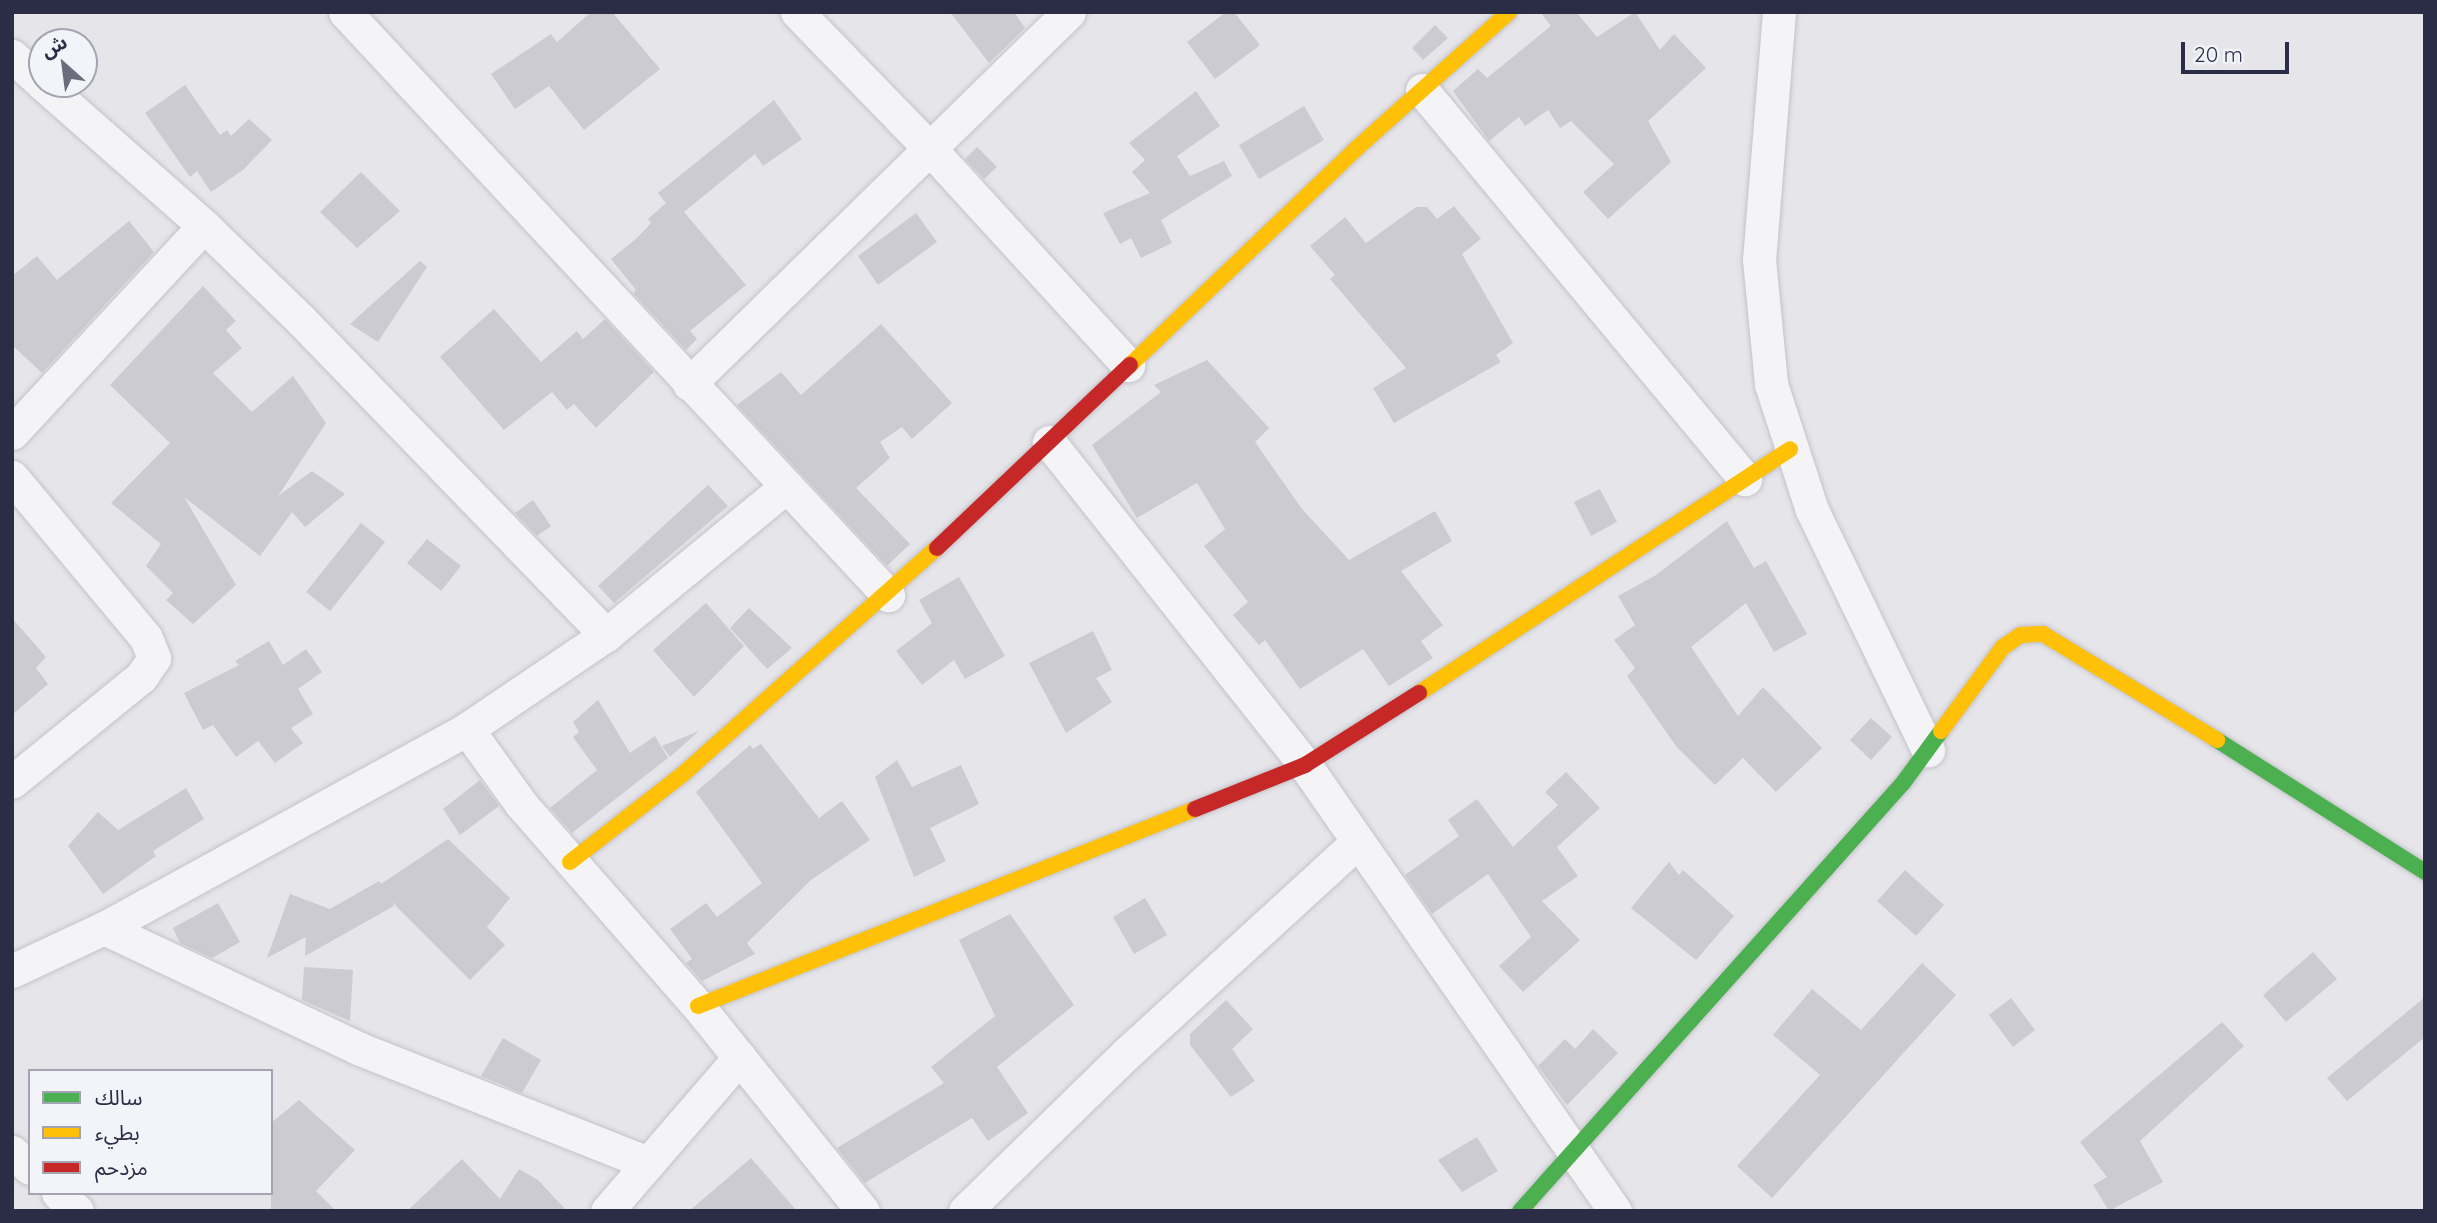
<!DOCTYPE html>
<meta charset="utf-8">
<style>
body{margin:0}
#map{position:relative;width:2437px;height:1223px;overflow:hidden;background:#e5e5ea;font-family:Quicksand,"Noto Sans Arabic",sans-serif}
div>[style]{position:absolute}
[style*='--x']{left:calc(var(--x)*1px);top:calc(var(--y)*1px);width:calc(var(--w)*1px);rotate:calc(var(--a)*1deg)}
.building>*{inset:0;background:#cbcbd1}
.roads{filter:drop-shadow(0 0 2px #c3c3c8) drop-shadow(0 0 2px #c3c3c8)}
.street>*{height:33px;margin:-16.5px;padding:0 16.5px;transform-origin:16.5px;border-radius:16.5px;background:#f4f4f7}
.fast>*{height:16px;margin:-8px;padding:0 8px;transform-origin:8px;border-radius:8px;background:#4caf50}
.slow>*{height:16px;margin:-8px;padding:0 8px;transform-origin:8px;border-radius:8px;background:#ffc107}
.jam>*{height:16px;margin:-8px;padding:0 8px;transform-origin:8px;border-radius:8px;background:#c62828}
span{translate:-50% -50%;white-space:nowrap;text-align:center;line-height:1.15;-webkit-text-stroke:5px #f3f4f9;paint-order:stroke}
.frame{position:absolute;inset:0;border:14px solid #2a2d45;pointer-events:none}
.legend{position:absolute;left:28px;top:1069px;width:245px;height:126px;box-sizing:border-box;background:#f3f4f9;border:2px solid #a3a4b1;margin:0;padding:9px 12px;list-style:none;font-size:21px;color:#2a2d45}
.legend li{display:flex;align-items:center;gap:14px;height:35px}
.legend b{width:35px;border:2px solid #a3a4b1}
.north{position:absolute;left:28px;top:28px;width:70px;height:70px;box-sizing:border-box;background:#f3f4f9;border:2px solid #a3a4b1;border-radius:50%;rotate:332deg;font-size:19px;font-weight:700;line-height:28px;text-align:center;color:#2a2d45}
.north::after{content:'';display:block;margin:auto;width:24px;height:32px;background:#6b6d7f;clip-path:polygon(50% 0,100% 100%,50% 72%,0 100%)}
.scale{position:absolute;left:2181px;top:42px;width:108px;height:32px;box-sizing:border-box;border:4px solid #2a2d45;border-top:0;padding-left:9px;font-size:21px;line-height:24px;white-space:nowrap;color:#2a2d45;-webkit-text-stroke:5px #f3f4f9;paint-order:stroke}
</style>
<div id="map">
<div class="building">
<i style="clip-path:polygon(591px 12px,612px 12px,660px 69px,584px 130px,549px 86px,515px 109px,491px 74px,551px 34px,557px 42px)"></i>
<i style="clip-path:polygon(950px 12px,1014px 12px,1025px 28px,989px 63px)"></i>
<i style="clip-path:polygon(1226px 12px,1234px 12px,1260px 45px,1215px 79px,1187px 42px)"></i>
<i style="clip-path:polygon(1540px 12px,1576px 12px,1597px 37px,1635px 12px,1660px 50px,1674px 34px,1706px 68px,1648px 121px,1671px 162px,1608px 219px,1583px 192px,1614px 164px,1571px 121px,1560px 128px,1548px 110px,1525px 126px,1519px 117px,1489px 141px,1453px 91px,1478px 69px,1487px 78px,1551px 26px)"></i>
<i style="clip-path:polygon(1435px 25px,1448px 38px,1423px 60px,1412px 48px)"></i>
<i style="clip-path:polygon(185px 85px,220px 135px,227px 130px,231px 136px,249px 119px,272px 140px,243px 170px,211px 192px,197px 171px,190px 177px,145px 113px)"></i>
<i style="clip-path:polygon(1196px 91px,1220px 126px,1177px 156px,1190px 176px,1224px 161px,1232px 176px,1161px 220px,1172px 243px,1141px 258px,1131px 238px,1120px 244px,1103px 213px,1150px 193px,1132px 172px,1145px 160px,1129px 143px)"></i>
<i style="clip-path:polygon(774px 100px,802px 139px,763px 166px,755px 154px,684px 212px,746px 285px,690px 331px,697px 339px,686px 350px,633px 293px,636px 290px,611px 259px,637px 238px,651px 223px,648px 219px,666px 203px,658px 193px)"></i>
<i style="clip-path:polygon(1304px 106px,1324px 140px,1259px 179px,1239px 145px)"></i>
<i style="clip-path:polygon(977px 147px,997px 167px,984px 179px,965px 159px)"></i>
<i style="clip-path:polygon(361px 172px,400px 211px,357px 248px,320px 212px)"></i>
<i style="clip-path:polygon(1454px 206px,1481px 239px,1462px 254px,1513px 343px,1496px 355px,1501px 362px,1394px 423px,1373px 388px,1406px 368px,1330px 279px,1335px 275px,1310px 246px,1345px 217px,1366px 243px,1416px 207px,1427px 207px,1437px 219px)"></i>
<i style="clip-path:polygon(916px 213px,937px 242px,878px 285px,858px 256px)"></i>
<i style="clip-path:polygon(129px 221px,154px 252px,42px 373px,12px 345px,12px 276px,37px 256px,57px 280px)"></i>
<i style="clip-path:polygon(420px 261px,427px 267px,378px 342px,350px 324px)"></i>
<i style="clip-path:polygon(203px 286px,236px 321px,226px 330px,242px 348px,213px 373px,252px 412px,293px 376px,326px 423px,278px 496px,312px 471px,345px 494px,305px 527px,292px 512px,260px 556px,184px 497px,236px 585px,193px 624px,166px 600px,173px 593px,146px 566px,161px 544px,111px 503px,170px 443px,110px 385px)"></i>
<i style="clip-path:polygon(494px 309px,541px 362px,577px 331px,583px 339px,605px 319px,654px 372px,596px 428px,574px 404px,567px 410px,552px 392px,504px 430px,440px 357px)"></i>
<i style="clip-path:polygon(881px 324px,952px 403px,912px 439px,902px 427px,880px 442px,890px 458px,856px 488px,910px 544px,887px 566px,737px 405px,781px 372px,801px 395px)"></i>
<i style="clip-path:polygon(1207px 360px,1269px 428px,1255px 442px,1302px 509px,1349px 560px,1435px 511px,1452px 541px,1401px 571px,1443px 625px,1421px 641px,1433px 658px,1389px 686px,1363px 649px,1300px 689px,1265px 640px,1259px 645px,1233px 615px,1248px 602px,1204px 546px,1225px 529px,1197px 483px,1137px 518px,1092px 445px,1161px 392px,1154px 385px)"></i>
<i style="clip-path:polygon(708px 485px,728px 506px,614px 603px,598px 586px)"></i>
<i style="clip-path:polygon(1600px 489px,1617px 522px,1591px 536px,1574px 502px)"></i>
<i style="clip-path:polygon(533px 500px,551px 526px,537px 536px,515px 513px)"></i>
<i style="clip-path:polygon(1727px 521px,1754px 568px,1766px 561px,1807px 634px,1774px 652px,1746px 603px,1691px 647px,1738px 716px,1763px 687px,1822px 748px,1776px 792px,1743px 758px,1715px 785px,1676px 746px,1627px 676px,1635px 668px,1614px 640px,1635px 625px,1618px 596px,1656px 575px)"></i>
<i style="clip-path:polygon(361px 523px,385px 542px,330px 611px,306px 592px)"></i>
<i style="clip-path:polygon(427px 539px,461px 566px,441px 591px,407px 563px)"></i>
<i style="clip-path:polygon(959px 577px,1005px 656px,965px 679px,954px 660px,922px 685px,896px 651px,932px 623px,919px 600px)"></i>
<i style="clip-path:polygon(706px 603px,744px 646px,694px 697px,653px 650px)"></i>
<i style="clip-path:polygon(749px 608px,792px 648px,767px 669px,730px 628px)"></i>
<i style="clip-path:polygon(12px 618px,46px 657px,36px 668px,48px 684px,12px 715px)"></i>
<i style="clip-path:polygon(1093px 631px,1112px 670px,1096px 678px,1112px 702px,1066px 733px,1029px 663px)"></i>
<i style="clip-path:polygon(269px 641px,283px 665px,306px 649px,322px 672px,298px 689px,313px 714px,291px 728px,303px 743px,275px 763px,258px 741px,236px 757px,213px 725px,203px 730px,184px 693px,239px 665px,235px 661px)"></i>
<i style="clip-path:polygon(598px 700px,630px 753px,655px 736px,668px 758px,572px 833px,550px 808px,597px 770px,573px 737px,579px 732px,573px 722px)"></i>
<i style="clip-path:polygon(1871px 718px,1892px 737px,1871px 760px,1850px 740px)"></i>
<i style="clip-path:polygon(699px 731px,670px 757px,662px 746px)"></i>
<i style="clip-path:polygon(761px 744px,819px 818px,842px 801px,870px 840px,811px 880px,747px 943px,755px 954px,702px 981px,686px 963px,692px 959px,670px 929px,706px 903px,717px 917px,762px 883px,696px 792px,750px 745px,753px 749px)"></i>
<i style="clip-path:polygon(897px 760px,912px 787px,961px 765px,979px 804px,930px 828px,946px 861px,914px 877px,875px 777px)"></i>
<i style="clip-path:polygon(1566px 772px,1600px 808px,1557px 847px,1578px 876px,1542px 901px,1580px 940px,1523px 992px,1499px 966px,1531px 937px,1488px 874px,1432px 914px,1405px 875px,1459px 836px,1448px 820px,1477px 799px,1513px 847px,1558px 805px,1545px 792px)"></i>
<i style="clip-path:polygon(480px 780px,499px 806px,460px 835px,443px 809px)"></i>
<i style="clip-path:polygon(186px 788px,204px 819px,153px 851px,156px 856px,103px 894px,68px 846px,98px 812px,118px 830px)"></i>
<i style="clip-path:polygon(448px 839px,510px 898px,487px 927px,505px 945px,470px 980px,392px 902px,394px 906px,305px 956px,306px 937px,267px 958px,290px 894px,330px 909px,379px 881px,381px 884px)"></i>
<i style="clip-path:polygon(1669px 862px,1679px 875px,1683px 870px,1734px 916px,1696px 960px,1631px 908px)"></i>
<i style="clip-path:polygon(1905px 870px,1944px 905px,1916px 936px,1877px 901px)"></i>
<i style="clip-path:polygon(1145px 898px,1167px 935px,1134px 954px,1113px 917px)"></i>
<i style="clip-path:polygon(218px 903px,240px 942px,212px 958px,180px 943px,173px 928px)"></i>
<i style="clip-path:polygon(1010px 914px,1074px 1005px,997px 1067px,1028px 1113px,988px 1141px,972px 1118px,865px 1183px,837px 1148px,944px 1083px,931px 1067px,995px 1016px,959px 940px)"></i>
<i style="clip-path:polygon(2313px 952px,2337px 979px,2286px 1022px,2263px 995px)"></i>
<i style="clip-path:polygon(1922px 963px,1956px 995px,1772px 1198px,1737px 1166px,1820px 1075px,1773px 1035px,1812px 989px,1861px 1030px)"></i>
<i style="clip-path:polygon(304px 967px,353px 970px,350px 1021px,302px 1000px)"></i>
<i style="clip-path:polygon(2425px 997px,2425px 1037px,2347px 1101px,2327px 1078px)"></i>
<i style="clip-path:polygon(2011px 998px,2035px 1030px,2013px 1047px,1989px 1015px)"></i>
<i style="clip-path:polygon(1226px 1000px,1253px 1029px,1232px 1049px,1255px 1081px,1231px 1097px,1190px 1045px,1190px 1034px)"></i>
<i style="clip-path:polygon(2222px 1022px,2244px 1046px,2140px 1141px,2163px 1182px,2109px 1211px,2093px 1185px,2107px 1177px,2080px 1142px)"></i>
<i style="clip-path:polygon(1593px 1029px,1618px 1053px,1567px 1105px,1538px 1066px,1565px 1039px,1575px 1049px)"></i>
<i style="clip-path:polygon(503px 1038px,541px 1060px,522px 1093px,481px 1076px)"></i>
<i style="clip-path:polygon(299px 1100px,355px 1150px,316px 1191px,336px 1211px,271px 1211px,271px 1123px)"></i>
<i style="clip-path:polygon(1477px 1137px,1498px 1171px,1462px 1192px,1438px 1160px)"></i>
<i style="clip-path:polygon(751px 1158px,797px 1211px,689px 1211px)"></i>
<i style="clip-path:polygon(462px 1159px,500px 1199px,519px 1169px,538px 1180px,567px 1211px,407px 1211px)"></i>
</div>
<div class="roads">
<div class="street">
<i style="--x:345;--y:12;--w:797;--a:47.03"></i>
<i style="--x:797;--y:12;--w:192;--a:45.8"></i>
<i style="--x:931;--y:150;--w:292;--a:47.5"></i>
<i style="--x:1779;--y:12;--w:248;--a:94.6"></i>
<i style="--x:1759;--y:259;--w:126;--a:84.5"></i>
<i style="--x:1771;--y:384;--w:133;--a:72"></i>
<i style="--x:1812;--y:510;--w:267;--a:64.2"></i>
<i style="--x:12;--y:56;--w:40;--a:42"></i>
<i style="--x:43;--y:84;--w:215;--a:41.4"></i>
<i style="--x:204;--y:226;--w:136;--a:44.1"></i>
<i style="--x:302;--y:321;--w:437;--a:45.9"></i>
<i style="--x:1422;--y:90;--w:506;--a:50.3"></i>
<i style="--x:689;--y:384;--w:532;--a:-44.39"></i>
<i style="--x:12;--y:433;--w:282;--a:-47.2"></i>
<i style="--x:1049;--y:442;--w:412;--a:51.6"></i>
<i style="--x:1305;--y:765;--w:543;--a:55.2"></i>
<i style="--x:12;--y:477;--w:209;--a:50.2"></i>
<i style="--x:146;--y:638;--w:22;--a:68"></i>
<i style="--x:154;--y:658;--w:23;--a:124"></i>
<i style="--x:141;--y:677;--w:166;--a:140.9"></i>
<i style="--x:467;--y:729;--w:92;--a:54.2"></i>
<i style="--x:521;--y:804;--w:269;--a:48.8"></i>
<i style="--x:698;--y:1006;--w:263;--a:51.2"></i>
<i style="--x:104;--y:928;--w:283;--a:25.3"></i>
<i style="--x:360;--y:1049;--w:310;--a:21.6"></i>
<i style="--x:12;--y:971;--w:102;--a:-25.1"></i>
<i style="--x:104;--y:928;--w:414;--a:-28.7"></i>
<i style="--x:467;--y:729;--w:168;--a:-34.1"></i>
<i style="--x:606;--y:635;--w:234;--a:-39.5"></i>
<i style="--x:12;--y:1152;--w:24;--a:42"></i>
<i style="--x:58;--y:1193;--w:26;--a:43"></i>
<i style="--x:607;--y:1211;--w:203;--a:-49.2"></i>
<i style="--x:965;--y:1211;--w:225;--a:-44.3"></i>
<i style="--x:1126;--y:1054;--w:314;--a:-42.5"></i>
</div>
<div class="fast">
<i style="--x:2217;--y:740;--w:246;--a:32.4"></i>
<i style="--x:1520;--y:1211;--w:574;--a:-48.18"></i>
<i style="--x:1903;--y:783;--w:64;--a:-53.8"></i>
</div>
<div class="slow">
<i style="--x:1130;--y:365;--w:314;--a:-43.7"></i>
<i style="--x:1357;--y:148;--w:204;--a:-41.8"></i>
<i style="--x:1419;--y:693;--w:444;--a:-33.3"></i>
<i style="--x:1941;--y:731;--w:104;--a:-53.6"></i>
<i style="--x:2003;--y:647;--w:22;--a:-34"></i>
<i style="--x:2021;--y:635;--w:22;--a:-3"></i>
<i style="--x:2043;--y:634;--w:204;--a:31.3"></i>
<i style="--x:570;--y:862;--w:143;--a:-37.9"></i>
<i style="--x:683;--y:774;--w:340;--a:-41.7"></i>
<i style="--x:698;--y:1006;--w:535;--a:-21.62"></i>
</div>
<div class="jam">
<i style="--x:937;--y:548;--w:266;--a:-43.5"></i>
<i style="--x:1195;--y:809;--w:118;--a:-21.8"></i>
<i style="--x:1305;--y:765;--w:135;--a:-32.3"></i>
</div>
</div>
<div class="frame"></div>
<ul class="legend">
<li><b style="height:9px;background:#4caf50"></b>سالك</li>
<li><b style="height:9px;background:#ffc107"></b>بطيء</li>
<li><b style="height:9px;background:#c62828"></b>مزدحم</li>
</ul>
<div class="north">ش</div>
<div class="scale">20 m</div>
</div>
